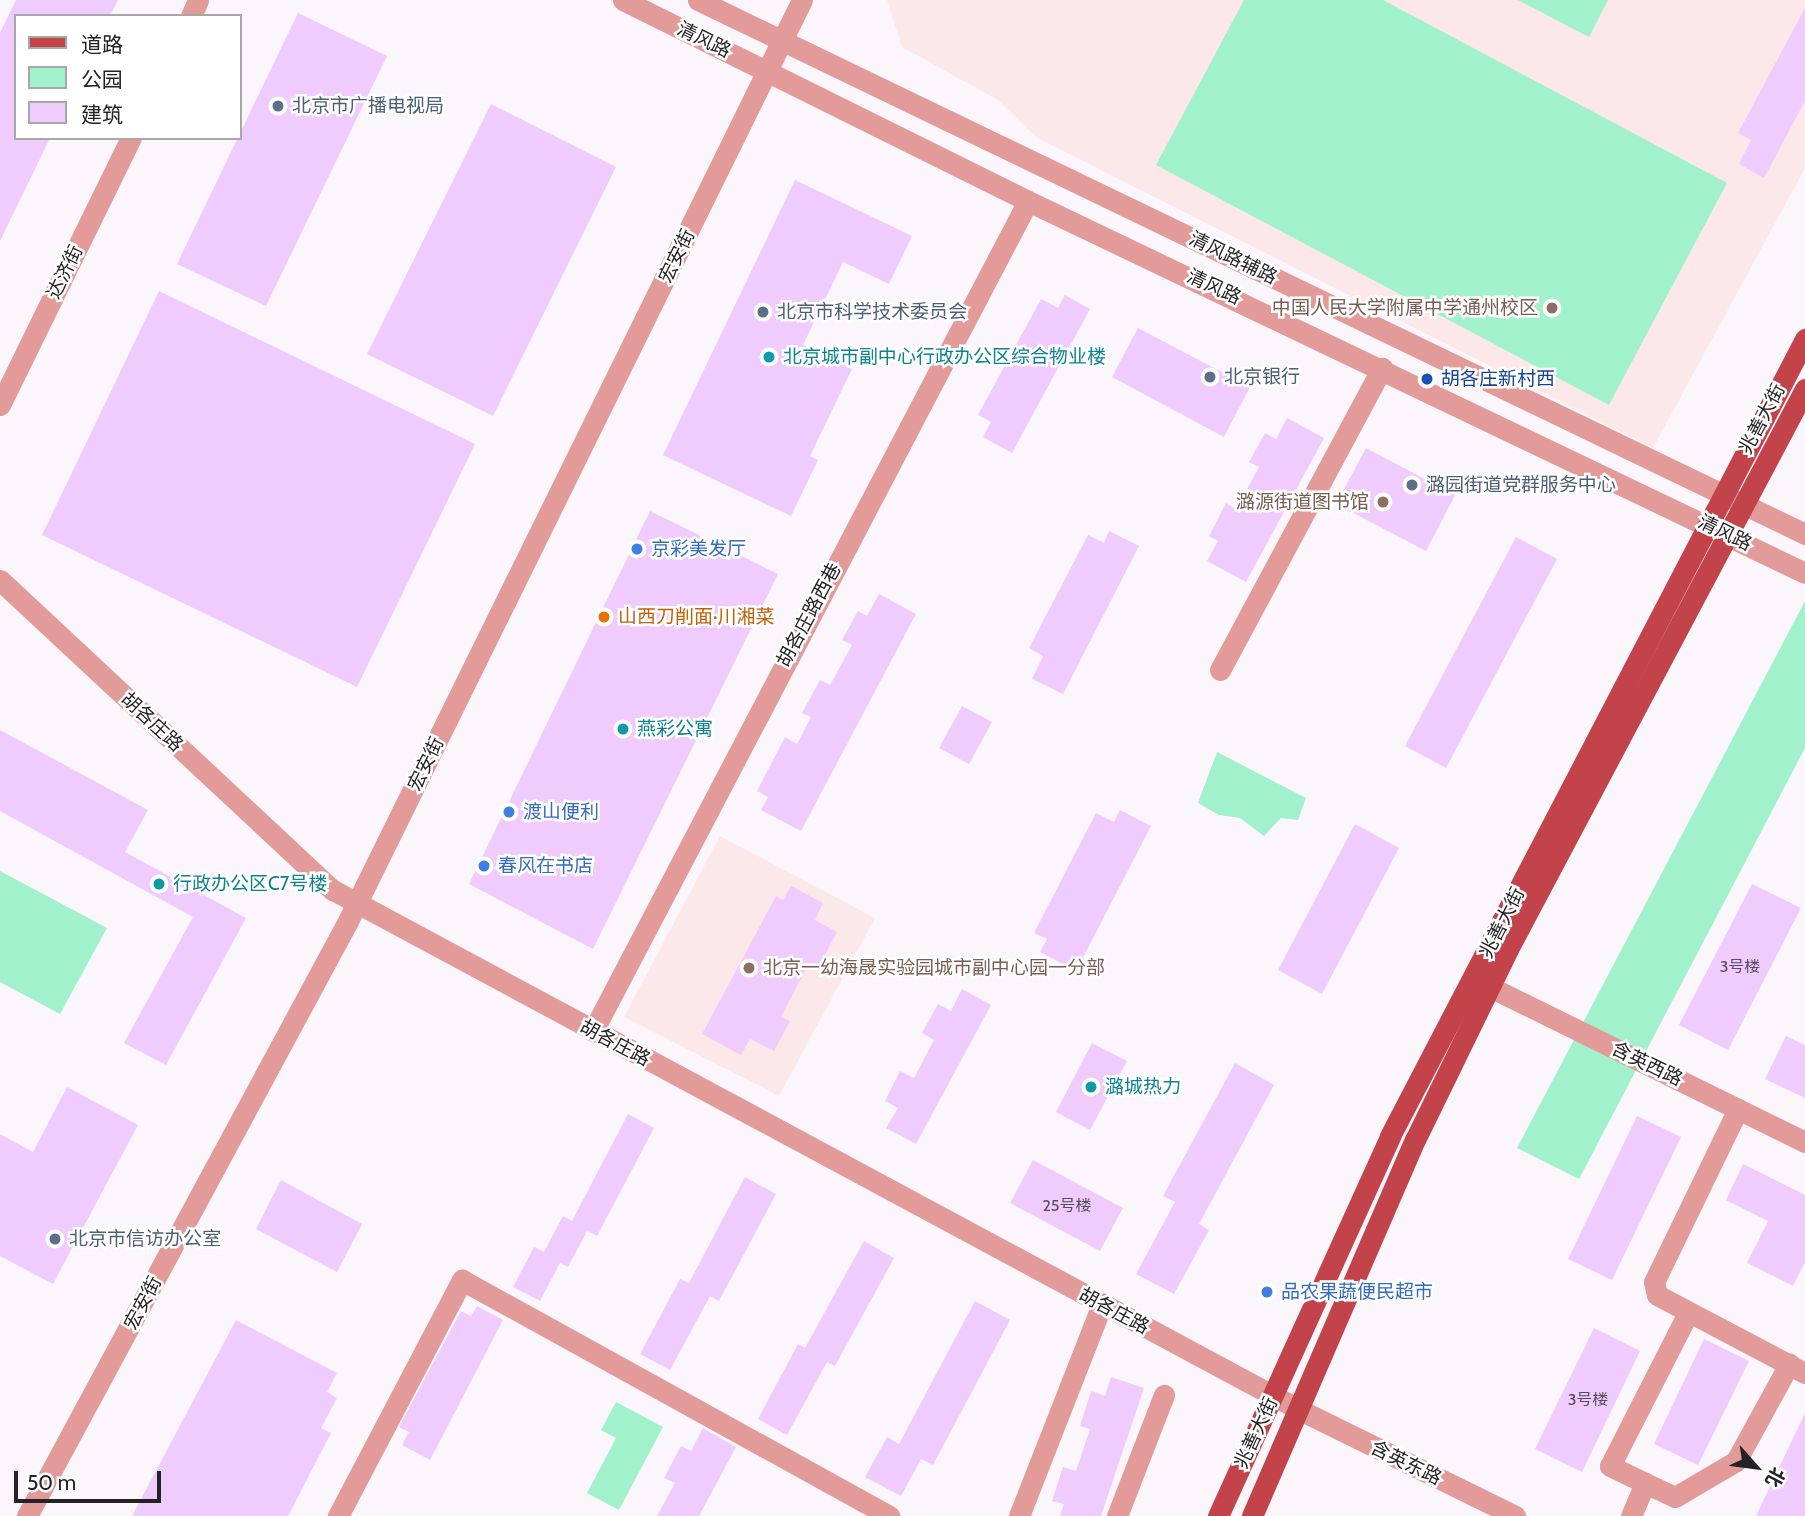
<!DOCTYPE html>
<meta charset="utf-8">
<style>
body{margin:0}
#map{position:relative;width:1805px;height:1516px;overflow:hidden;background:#faf6fb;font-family:Cabin,"Noto Sans SC",sans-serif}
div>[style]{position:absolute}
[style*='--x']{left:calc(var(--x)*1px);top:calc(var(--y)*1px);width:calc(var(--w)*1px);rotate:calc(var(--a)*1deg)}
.education>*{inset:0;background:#fde8e9}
.green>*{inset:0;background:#a0f1cc}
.building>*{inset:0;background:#f0cbfd}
.minor>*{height:21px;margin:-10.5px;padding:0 10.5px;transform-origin:10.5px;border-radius:10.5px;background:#e29b99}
.major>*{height:21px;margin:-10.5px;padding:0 10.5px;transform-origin:10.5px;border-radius:10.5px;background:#c2444a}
.dots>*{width:19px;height:19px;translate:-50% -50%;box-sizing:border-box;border:4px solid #fff;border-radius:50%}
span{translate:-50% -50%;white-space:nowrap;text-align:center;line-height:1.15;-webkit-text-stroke:5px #fff;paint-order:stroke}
.number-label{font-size:16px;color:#574c5a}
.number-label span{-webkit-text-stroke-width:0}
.street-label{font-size:19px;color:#242224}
.service-label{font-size:19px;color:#4e5e75}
.left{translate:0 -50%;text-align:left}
.education-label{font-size:19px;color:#785e54}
.right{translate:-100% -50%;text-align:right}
.culture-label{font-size:19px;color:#0d838f}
.transit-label{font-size:19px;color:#164399}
.shop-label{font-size:19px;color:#366cbe}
.food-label{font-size:19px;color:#c56008}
.legend{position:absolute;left:14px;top:14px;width:228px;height:126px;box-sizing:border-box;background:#fff;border:2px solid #a7a7a7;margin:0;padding:9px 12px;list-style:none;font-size:21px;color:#242224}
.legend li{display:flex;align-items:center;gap:14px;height:35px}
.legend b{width:35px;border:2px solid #a7a7a7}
.north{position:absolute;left:1721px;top:1432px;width:70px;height:70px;-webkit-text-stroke:5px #fff;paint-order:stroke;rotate:118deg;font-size:19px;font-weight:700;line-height:28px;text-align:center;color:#242224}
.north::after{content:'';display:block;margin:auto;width:24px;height:32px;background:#242224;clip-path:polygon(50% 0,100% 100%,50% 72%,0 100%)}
.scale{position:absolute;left:14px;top:1471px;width:147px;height:32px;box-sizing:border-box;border:4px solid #242224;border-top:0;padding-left:9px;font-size:21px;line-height:24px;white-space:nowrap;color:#242224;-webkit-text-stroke:5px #fff;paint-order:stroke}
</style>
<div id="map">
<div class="education">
<i style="clip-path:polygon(887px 0,1805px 0,1805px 168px,1653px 448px,1037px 138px,998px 100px,902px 47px)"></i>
<i style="clip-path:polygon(720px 836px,875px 918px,779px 1096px,624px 1017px)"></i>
</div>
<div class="green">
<i style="clip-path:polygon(1244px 0,1383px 0,1727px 183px,1609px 405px,1156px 165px)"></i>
<i style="clip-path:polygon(1518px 0,1608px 0,1589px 37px)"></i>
<i style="clip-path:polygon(1805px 601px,1805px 748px,1579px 1179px,1517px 1148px)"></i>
<i style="clip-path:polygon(1217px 752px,1306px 798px,1298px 820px,1281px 818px,1264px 836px,1240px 818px,1219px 815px,1198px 803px)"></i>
<i style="clip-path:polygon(0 871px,107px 928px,60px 1014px,0 982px)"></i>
<i style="clip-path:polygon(616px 1402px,663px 1427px,619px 1510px,587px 1493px,616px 1438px,601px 1430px)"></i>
</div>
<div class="building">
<i style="clip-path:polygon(16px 0,118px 0,110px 16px,16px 16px,16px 138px,50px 138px,0 241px,0 33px)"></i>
<i style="clip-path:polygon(1805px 8px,1805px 101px,1764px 178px,1739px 164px,1751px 140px,1738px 133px)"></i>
<i style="clip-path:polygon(298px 13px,387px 56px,266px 306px,177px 264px)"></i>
<i style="clip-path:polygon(491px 104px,616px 167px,493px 416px,367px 354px)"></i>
<i style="clip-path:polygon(795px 180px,912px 236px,889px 284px,843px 262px,803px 345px,852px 369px,810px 456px,818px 460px,791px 516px,663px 455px)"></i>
<i style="clip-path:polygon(159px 291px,475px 444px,357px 687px,42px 535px)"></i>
<i style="clip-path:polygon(1065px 295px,1090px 309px,1012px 453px,983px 437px,991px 422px,978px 415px,1041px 299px,1058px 308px)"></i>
<i style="clip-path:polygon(1138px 328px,1250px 387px,1224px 437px,1112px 377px)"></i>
<i style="clip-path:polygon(1287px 418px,1324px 438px,1246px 582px,1207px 561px,1218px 541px,1209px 536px,1226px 503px,1236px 509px,1259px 467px,1249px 462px,1265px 433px,1276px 439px)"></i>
<i style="clip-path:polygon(1366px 448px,1455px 495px,1426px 551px,1336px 504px)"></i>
<i style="clip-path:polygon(650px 511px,778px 574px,593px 949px,469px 884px)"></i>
<i style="clip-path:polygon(1109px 531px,1139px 546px,1063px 694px,1032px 679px,1043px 656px,1029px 648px,1088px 535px,1104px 543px)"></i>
<i style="clip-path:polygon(1516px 537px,1557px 559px,1446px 768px,1405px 746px)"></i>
<i style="clip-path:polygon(879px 594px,916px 614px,801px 831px,761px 810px,768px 797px,757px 791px,785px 737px,797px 744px,811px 717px,802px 713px,820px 680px,830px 685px,852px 645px,842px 640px,858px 611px,867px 616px)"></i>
<i style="clip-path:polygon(962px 706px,992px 722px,969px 764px,939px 748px)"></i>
<i style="clip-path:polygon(0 730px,148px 810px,125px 852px,246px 918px,166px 1065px,124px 1043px,193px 917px,0 811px)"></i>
<i style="clip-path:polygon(1120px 810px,1151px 826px,1076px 971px,1040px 952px,1047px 939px,1034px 933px,1096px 813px,1114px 822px)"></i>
<i style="clip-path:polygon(1355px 824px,1399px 848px,1322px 994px,1278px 970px)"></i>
<i style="clip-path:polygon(1752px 884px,1801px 908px,1728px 1050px,1679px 1025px)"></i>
<i style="clip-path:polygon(791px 886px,823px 903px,815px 920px,837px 932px,818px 968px,809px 963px,781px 1017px,790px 1021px,774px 1051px,750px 1039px,741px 1055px,702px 1034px,776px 896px,783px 900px)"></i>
<i style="clip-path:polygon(962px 989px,991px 1005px,916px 1144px,886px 1128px,898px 1108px,885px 1101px,900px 1071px,914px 1078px,934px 1040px,922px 1033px,938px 1004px,951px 1011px)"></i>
<i style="clip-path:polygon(1786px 1036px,1805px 1045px,1805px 1098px,1765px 1079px)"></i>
<i style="clip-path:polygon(1092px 1043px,1127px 1061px,1090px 1130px,1056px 1112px)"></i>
<i style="clip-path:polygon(1235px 1063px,1274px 1085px,1199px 1224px,1209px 1230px,1174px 1294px,1136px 1274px,1175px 1202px,1163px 1196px)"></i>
<i style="clip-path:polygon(67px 1087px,138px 1125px,53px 1284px,0 1256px,0 1134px,33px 1152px)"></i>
<i style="clip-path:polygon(628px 1114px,654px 1128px,597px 1236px,587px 1231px,568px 1267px,560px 1263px,540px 1301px,513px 1287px,534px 1247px,544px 1252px,563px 1216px,572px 1221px)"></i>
<i style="clip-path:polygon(1637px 1116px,1681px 1137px,1612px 1280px,1568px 1259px)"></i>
<i style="clip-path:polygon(1033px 1160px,1123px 1208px,1100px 1251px,1010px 1203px)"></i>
<i style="clip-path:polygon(1743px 1164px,1805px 1195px,1805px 1262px,1793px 1286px,1747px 1263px,1768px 1221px,1726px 1200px)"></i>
<i style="clip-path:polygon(745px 1177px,776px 1194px,719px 1301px,710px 1296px,670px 1370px,640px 1354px,680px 1279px,689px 1283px)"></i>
<i style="clip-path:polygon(281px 1180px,362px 1224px,337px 1272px,256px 1229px)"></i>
<i style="clip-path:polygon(864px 1241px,894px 1258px,835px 1366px,827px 1362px,787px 1435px,758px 1419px,798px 1344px,805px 1348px)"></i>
<i style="clip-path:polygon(975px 1301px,1010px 1320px,933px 1465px,921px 1459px,901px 1496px,865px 1477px,887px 1437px,899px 1444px)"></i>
<i style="clip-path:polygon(477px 1306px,503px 1320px,430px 1460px,402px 1445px,409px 1432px,399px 1427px,461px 1311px,471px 1316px)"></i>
<i style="clip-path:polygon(236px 1320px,337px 1373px,327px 1392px,337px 1398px,321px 1428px,331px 1433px,288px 1516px,132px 1516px)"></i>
<i style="clip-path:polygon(1594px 1328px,1640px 1351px,1582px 1472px,1535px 1449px)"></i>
<i style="clip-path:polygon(1704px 1339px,1749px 1361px,1698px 1465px,1654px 1444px)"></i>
<i style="clip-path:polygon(1111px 1377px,1144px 1388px,1101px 1516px,1060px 1516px,1064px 1504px,1052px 1501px,1063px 1467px,1076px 1471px,1090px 1429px,1080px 1426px,1091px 1391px,1105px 1396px)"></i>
<i style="clip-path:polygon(1805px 1413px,1805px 1516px,1756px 1516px)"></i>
<i style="clip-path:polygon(703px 1428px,736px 1447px,699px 1516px,657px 1516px,675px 1483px,664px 1478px,681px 1446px,691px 1451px)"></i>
</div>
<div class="minor">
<i style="--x:623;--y:0;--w:452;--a:26.4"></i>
<i style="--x:1028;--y:201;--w:861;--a:25.58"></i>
<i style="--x:698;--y:0;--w:1229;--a:25.75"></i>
<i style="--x:191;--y:16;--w:17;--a:-66"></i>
<i style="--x:0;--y:405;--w:297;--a:-63.9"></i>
<i style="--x:0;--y:580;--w:455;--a:43"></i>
<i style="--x:333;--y:890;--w:1096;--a:28.27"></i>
<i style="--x:1298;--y:1409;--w:242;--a:26.2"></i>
<i style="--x:1220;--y:670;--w:343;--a:-61.8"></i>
<i style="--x:1490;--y:987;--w:351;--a:26.2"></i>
<i style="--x:593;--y:1031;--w:937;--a:-62.34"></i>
<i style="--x:1738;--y:1109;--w:192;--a:115.9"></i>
<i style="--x:1654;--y:1282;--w:13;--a:77"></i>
<i style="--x:1657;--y:1295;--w:167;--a:27.8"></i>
<i style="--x:1645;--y:1483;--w:39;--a:-154"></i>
<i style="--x:1610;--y:1466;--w:172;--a:-63"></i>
<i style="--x:27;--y:1516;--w:674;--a:-61.65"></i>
<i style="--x:347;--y:923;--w:1029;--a:-63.76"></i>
<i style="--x:338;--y:1516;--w:267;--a:-62.3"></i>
<i style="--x:462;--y:1280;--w:488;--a:28.9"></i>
<i style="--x:1019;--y:1516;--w:228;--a:-68.6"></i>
<i style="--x:1117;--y:1516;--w:130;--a:-68.8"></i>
<i style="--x:1631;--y:1516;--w:36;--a:-67"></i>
<i style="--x:1645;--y:1483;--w:33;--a:25"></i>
<i style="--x:1675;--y:1497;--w:71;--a:-30.5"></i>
<i style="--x:1736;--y:1461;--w:111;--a:-61.3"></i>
</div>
<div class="major">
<i style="--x:1218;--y:1516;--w:417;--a:-65.6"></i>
<i style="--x:1390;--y:1136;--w:899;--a:-62.49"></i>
<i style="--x:1252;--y:1516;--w:410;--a:-66.6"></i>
<i style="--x:1415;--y:1140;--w:212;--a:-64"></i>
<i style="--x:1508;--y:949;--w:634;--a:-62.06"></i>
</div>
<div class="dots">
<i style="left:278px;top:106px;background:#5c6f8a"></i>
<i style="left:1552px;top:308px;background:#8d6e63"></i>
<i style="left:763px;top:312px;background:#5c6f8a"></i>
<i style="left:769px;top:357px;background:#0f9aa8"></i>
<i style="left:1210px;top:377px;background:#5c6f8a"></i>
<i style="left:1427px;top:379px;background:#1a4fb4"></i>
<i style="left:1412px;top:485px;background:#5c6f8a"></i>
<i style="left:1383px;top:502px;background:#8d6e63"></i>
<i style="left:637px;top:549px;background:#3f7fe0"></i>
<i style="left:604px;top:617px;background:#e8710a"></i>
<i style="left:623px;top:729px;background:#0f9aa8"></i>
<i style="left:509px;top:812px;background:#3f7fe0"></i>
<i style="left:484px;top:866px;background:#3f7fe0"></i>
<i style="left:159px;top:884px;background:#0f9aa8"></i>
<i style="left:749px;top:968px;background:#8d6e63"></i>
<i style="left:1091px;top:1087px;background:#0f9aa8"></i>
<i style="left:55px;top:1239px;background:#5c6f8a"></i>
<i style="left:1267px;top:1292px;background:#3f7fe0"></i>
</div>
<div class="number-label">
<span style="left:1740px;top:967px">3号楼</span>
<span style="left:1067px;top:1206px">25号楼</span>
<span style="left:1588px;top:1400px">3号楼</span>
</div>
<div class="street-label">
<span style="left:704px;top:40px;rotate:26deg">清风路</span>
<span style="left:677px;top:256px;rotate:-64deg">宏安街</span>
<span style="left:1233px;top:258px;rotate:26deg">清风路辅路</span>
<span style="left:65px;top:272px;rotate:-64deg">达济街</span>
<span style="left:1214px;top:287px;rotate:25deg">清风路</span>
<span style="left:1762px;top:419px;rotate:-62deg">兆善大街</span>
<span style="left:1725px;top:533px;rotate:26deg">清风路</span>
<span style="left:809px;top:615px;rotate:-62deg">胡各庄路西巷</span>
<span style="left:152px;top:722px;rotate:43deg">胡各庄路</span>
<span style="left:426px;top:764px;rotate:-64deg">宏安街</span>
<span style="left:1502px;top:923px;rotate:-63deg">兆善大街</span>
<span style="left:615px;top:1043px;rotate:28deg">胡各庄路</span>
<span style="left:1647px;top:1064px;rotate:26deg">含英西路</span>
<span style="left:143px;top:1303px;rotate:-62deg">宏安街</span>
<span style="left:1114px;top:1311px;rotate:28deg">胡各庄路</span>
<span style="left:1256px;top:1433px;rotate:-65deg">兆善大街</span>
<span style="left:1406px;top:1463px;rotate:26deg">含英东路</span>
</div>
<div class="service-label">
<span class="left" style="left:292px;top:106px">北京市广播电视局</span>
<span class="left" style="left:777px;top:312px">北京市科学技术委员会</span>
<span class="left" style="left:1224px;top:377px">北京银行</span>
<span class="left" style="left:1426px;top:485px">潞园街道党群服务中心</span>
<span class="left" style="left:69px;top:1239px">北京市信访办公室</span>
</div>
<div class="education-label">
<span class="right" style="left:1538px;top:308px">中国人民大学附属中学通州校区</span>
<span class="right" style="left:1369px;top:502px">潞源街道图书馆</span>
<span class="left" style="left:763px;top:968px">北京一幼海晟实验园城市副中心园一分部</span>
</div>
<div class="culture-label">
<span class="left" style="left:783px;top:357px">北京城市副中心行政办公区综合物业楼</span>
<span class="left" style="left:637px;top:729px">燕彩公寓</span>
<span class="left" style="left:173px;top:884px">行政办公区C7号楼</span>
<span class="left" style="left:1105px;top:1087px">潞城热力</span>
</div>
<div class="transit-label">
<span class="left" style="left:1441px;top:379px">胡各庄新村西</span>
</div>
<div class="shop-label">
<span class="left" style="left:651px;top:549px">京彩美发厅</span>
<span class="left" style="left:523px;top:812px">渡山便利</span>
<span class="left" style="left:498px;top:866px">春风在书店</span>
<span class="left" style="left:1281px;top:1292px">品农果蔬便民超市</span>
</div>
<div class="food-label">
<span class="left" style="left:618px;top:617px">山西刀削面·川湘菜</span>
</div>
<ul class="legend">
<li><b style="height:9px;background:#c2444a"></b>道路</li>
<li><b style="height:19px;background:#a0f1cc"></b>公园</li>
<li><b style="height:19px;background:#f0cbfd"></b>建筑</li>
</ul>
<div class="north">北</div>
<div class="scale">50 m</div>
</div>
